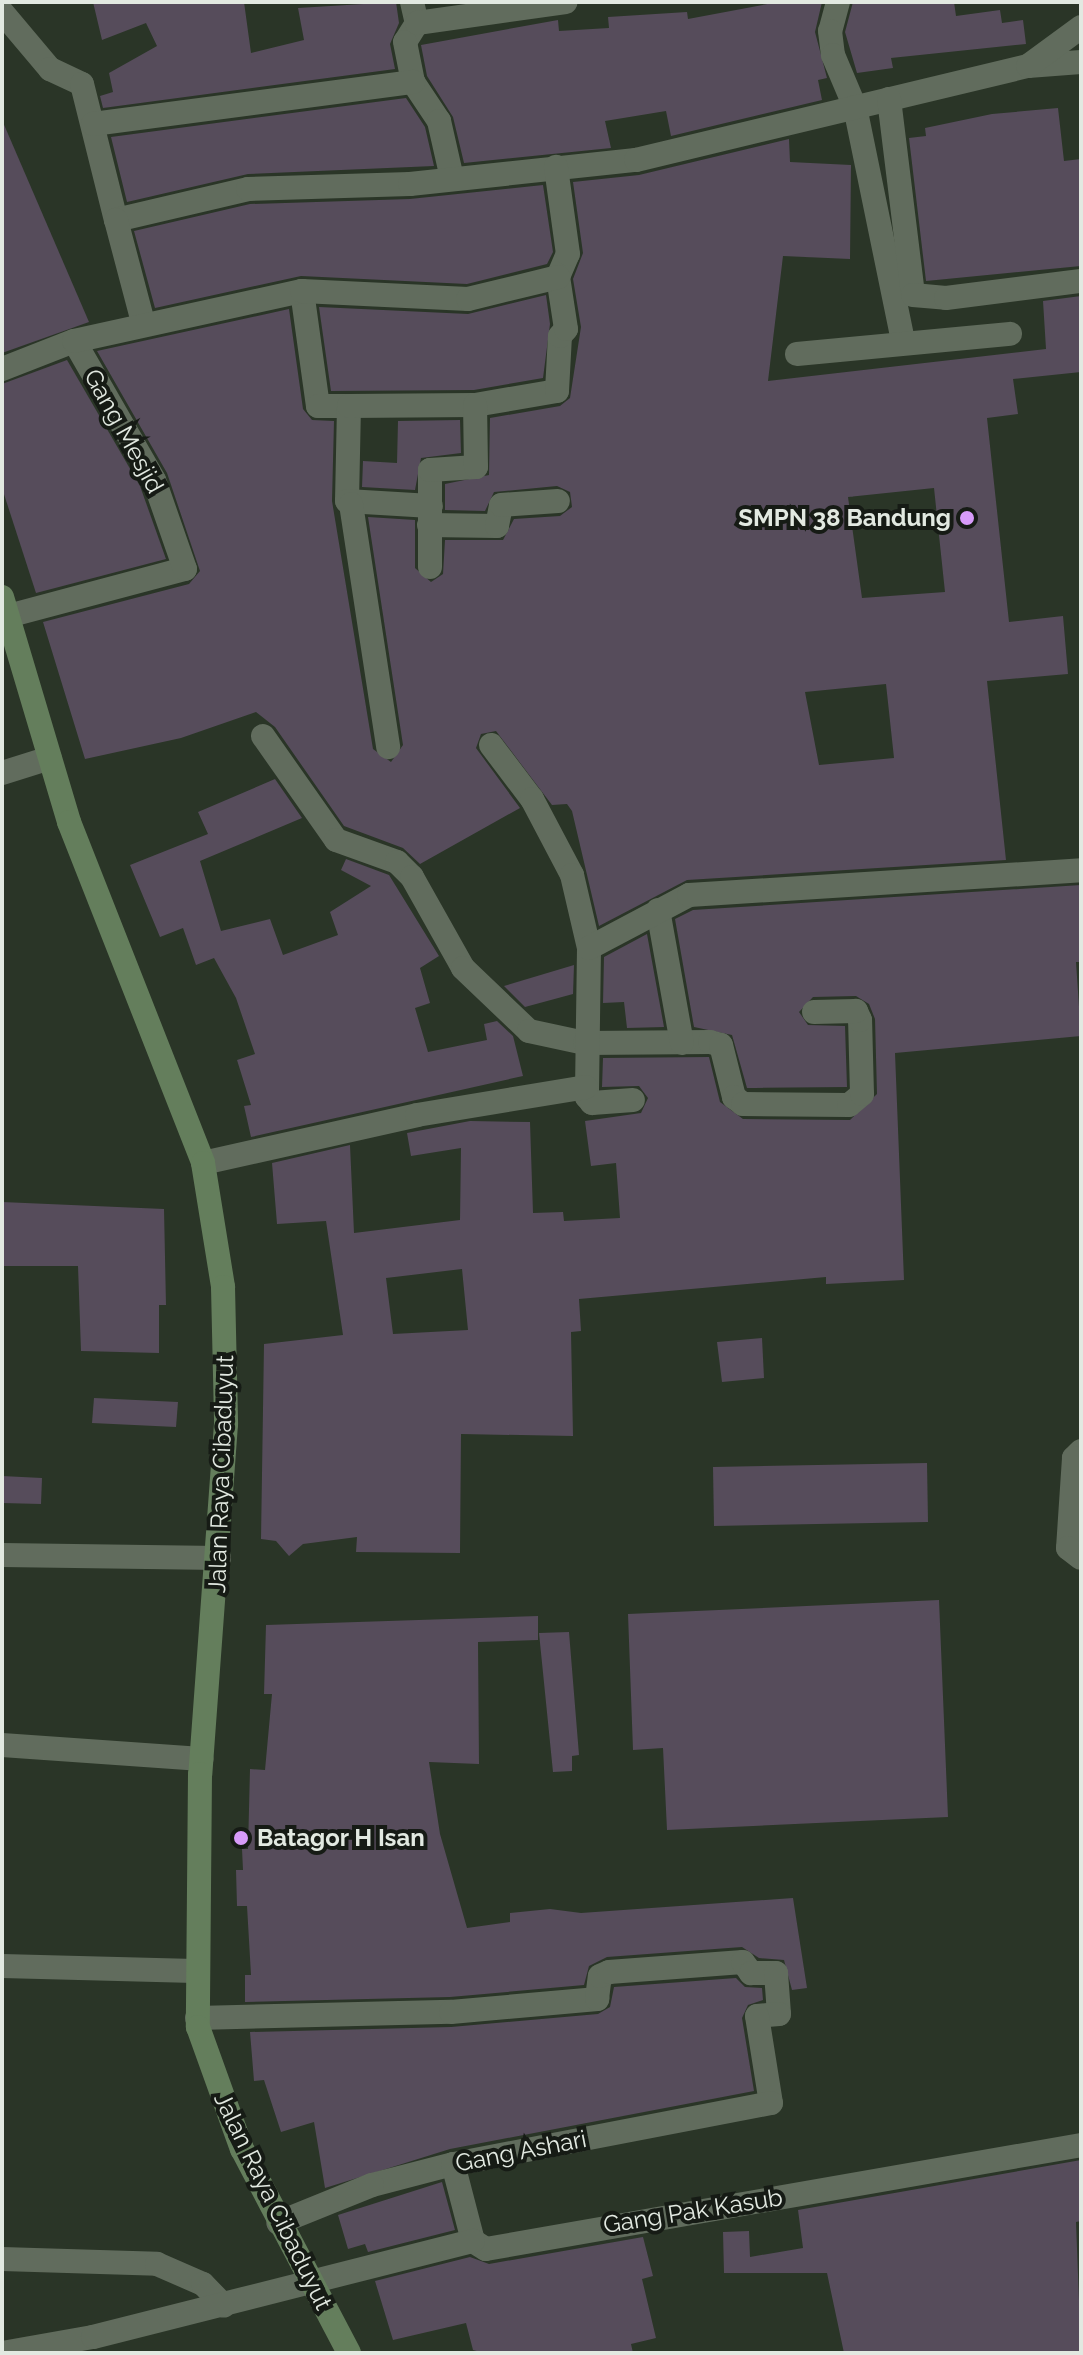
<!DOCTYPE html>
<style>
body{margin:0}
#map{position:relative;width:1083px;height:2355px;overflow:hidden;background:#2a3527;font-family:Raleway,sans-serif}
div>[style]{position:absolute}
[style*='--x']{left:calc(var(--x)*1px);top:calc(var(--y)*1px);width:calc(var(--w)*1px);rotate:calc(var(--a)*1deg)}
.building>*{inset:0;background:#564c5b}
.minor>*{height:24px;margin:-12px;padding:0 12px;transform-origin:12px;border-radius:12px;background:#616c5d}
.secondary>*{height:24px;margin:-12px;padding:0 12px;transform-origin:12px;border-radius:12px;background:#647e5c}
.dots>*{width:22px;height:22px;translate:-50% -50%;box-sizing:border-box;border:4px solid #161b15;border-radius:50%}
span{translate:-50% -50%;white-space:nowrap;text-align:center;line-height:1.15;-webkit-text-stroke:8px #161b15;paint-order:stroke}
.street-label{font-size:24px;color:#e2e9e1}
.poi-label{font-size:24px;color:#e2e9e1;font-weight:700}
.right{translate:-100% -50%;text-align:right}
.left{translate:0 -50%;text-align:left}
.frame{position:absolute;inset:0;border:4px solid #e2e9e1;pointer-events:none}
</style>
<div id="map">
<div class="building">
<i style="clip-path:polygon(93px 2px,244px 2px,251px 53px,304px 40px,298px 8px,396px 2px,399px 23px,390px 44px,395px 69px,103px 108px,100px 96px,113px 92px,109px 73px,157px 46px,146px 23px,102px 40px)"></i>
<i style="clip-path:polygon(778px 2px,822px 2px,815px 32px,827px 78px,818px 80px,822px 100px,671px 136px,666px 111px,605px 121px,611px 148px,464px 163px,453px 117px,427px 76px,421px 45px,558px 20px,559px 31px,609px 28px,608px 17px,687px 12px,688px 19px)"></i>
<i style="clip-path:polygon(853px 2px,954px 2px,956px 16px,1000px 10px,1002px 23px,1023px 20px,1026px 44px,891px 58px,893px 68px,857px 73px,845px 32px)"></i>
<i style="clip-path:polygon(406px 98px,425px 127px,434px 166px,248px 174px,127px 202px,111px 137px)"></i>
<i style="clip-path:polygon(1058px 108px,1064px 161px,1081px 159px,1081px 266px,926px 281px,909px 138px,926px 136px,925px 128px,992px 114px)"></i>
<i style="clip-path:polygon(2px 120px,89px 322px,2px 353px)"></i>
<i style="clip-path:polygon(evenodd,789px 139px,790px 162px,851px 165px,850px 259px,783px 256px,768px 381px,1046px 349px,1043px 301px,1081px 296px,1081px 372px,1013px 379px,1018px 414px,987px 418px,1009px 622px,1063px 616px,1068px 674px,987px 681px,1006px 860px,687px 880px,599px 926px,572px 811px,567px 804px,552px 805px,496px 731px,481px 734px,476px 748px,520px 808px,420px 864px,403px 848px,344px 826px,275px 727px,256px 712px,181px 738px,85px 759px,43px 622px,189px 584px,200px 571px,167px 473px,97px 351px,289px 309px,303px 409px,312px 420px,334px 421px,332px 501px,373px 749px,391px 762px,403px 745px,368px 517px,415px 520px,415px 568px,431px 582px,443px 574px,445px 540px,503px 540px,514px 519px,560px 516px,572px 507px,570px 492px,557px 486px,494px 492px,485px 511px,445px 510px,445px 484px,489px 475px,490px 418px,560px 406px,570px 398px,581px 327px,573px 279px,583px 253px,573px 182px,639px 175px,789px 139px,934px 488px,945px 592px,862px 598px,848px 497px,934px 488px,789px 139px,886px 684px,894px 758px,819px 765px,805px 692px,886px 684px)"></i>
<i style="clip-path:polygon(543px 185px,553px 252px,547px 264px,467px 284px,301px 276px,155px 308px,134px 231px,250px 204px,410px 199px)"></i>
<i style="clip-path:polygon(546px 295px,550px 324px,543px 378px,474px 390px,331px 391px,319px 307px,468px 314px)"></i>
<i style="clip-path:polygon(67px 360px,140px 486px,166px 559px,36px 593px,2px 488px,2px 384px)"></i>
<i style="clip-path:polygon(460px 420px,461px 453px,421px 458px,415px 490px,362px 487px,363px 461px,397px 463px,398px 421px)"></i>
<i style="clip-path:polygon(275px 779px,302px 818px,200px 861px,221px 931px,270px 919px,283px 955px,338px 935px,330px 912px,371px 886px,341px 870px,346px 859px,389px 875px,439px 956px,420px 968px,430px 1003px,415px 1008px,428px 1052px,487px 1040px,484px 1024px,497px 1021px,513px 1036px,523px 1076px,251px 1137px,244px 1106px,251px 1105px,237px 1060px,255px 1054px,236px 998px,214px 958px,196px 965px,183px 928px,160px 937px,130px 865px,208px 834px,198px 812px)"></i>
<i style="clip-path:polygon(evenodd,1081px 885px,1081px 962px,1076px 962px,1081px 1036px,895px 1053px,904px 1280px,826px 1284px,826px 1277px,579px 1299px,581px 1331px,571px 1332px,573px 1436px,461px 1434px,460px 1553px,356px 1552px,357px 1537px,303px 1544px,289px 1556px,276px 1541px,261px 1539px,264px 1344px,343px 1335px,326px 1221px,277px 1224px,272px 1163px,350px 1145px,354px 1233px,460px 1220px,461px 1148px,411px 1156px,407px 1133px,470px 1121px,530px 1122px,533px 1213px,563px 1212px,564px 1221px,620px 1218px,616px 1163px,591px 1166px,585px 1121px,641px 1113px,648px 1098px,639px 1086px,602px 1087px,603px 1058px,709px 1057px,720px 1102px,743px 1119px,850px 1120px,877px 1094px,875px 1019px,869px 1004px,856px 996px,813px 997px,799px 1012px,808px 1025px,845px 1026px,847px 1087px,747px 1088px,732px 1035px,694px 1027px,675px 919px,693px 910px,1081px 885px,462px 1269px,468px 1330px,393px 1334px,386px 1278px,462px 1269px)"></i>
<i style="clip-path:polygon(647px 934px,664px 1027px,627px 1028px,624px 1002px,603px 1003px,604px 957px)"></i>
<i style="clip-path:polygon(574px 965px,573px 994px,525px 1007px,504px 986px)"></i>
<i style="clip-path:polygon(2px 1202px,164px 1209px,166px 1305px,159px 1305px,159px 1353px,81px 1351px,78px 1266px,2px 1266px)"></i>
<i style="clip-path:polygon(762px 1338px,764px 1378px,722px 1382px,717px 1342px)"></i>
<i style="clip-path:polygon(94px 1398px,178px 1402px,176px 1427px,92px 1423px)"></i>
<i style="clip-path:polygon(927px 1463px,928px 1522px,714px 1526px,713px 1467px)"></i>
<i style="clip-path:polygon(2px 1476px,42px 1478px,41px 1504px,2px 1503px)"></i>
<i style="clip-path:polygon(939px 1600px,948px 1817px,667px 1830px,663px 1748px,633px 1750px,628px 1614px)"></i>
<i style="clip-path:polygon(538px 1616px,538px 1640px,478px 1642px,479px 1764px,429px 1762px,440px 1834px,467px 1928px,510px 1922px,510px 1913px,550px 1909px,581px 1913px,793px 1898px,807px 1988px,792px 1990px,784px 1960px,759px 1958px,742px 1947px,607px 1957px,589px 1966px,584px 1985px,450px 1997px,245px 2002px,245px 1975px,251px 1975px,247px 1906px,237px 1906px,236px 1870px,243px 1870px,242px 1849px,248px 1849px,250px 1769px,265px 1770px,272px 1694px,264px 1694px,266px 1625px)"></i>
<i style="clip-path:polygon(569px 1632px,579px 1755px,572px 1756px,572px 1771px,553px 1772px,539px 1633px)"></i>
<i style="clip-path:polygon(736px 1978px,745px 1987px,762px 1988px,763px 2000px,748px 2005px,742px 2018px,754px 2091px,450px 2149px,325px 2188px,314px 2122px,281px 2132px,264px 2080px,254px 2081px,250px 2032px,451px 2027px,598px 2014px,610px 2007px,614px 1987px)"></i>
<i style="clip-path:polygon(1081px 2160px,1081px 2221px,1076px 2222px,1081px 2353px,844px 2353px,827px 2273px,724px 2273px,723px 2232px,749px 2231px,750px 2257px,803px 2248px,798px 2210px)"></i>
<i style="clip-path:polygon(442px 2182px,455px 2230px,368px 2252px,365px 2244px,348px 2249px,338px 2215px)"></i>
<i style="clip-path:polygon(643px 2237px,653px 2276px,642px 2279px,656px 2338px,631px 2344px,633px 2353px,484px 2353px,473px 2350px,466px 2323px,393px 2340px,375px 2281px,470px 2257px,489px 2264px)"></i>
</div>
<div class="minor">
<i style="--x:412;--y:2;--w:22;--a:77"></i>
<i style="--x:417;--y:23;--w:22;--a:122"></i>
<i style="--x:405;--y:42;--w:41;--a:78.7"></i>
<i style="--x:413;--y:82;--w:47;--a:56.3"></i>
<i style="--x:439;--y:121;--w:58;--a:77.2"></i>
<i style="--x:838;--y:2;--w:30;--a:105"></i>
<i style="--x:830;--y:31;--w:24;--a:83"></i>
<i style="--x:833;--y:55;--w:56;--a:67.1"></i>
<i style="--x:855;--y:107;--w:239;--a:78.4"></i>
<i style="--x:2;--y:12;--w:75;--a:49.9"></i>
<i style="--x:50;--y:69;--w:35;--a:25"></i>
<i style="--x:82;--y:84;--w:140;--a:76"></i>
<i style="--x:116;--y:220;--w:136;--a:-13.2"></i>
<i style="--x:248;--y:189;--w:162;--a:-1.8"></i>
<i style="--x:410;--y:184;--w:227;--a:-6.1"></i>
<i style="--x:636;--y:160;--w:403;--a:-13.5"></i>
<i style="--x:1028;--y:66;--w:53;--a:-4.3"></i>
<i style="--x:417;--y:23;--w:150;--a:-8"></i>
<i style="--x:1028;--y:66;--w:66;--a:-36.3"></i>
<i style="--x:889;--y:99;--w:197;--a:83"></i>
<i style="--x:913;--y:295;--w:33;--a:5"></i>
<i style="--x:946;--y:298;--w:136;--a:-7.2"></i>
<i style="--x:93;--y:124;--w:323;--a:-7.5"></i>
<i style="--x:116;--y:220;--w:106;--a:75.2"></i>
<i style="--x:302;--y:291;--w:116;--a:82.1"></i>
<i style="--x:318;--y:406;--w:31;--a:0"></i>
<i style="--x:349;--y:406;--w:95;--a:91.2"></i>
<i style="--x:347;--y:501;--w:84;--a:3.4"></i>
<i style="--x:797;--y:354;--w:214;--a:-5.4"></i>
<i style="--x:2;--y:369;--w:77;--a:-21.3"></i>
<i style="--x:349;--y:406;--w:126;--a:-0.5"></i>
<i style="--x:475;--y:405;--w:83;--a:-9.7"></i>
<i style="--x:557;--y:391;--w:55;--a:-86.9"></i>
<i style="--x:560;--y:336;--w:9;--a:-49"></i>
<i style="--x:566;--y:329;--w:53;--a:-98.7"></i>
<i style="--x:558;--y:277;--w:25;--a:-67"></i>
<i style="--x:568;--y:254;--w:88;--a:-97.9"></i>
<i style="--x:351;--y:504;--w:246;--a:81.3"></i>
<i style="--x:429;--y:525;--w:68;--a:0.8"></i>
<i style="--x:497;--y:526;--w:21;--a:-79"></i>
<i style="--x:501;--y:505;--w:57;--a:-4"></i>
<i style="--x:430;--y:567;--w:97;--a:-90"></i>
<i style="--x:430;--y:470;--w:46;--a:-3.7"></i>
<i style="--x:476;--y:467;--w:62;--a:-90.9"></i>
<i style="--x:8;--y:616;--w:183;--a:-14.9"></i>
<i style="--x:185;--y:569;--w:94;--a:-109.2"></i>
<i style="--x:154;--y:480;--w:160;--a:-119.9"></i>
<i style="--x:74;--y:341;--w:233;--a:-12.4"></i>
<i style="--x:302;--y:291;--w:166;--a:2.8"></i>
<i style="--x:468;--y:299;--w:93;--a:-13.7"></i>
<i style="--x:263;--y:736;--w:127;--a:54.9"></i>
<i style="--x:336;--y:840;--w:65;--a:19.8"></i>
<i style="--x:397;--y:862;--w:21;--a:45"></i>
<i style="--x:412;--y:877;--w:104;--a:60.7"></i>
<i style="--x:463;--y:968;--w:91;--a:43.7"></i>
<i style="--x:529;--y:1031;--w:57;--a:12.1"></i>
<i style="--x:585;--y:1043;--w:125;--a:-0.5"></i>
<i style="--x:710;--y:1042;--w:11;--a:15"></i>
<i style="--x:721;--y:1045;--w:54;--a:76"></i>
<i style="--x:734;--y:1097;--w:11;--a:38"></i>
<i style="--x:743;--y:1104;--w:106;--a:0.5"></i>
<i style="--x:849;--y:1105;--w:17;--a:-40"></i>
<i style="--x:862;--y:1094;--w:74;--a:-91.5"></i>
<i style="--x:860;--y:1020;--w:10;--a:-114"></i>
<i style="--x:856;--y:1011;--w:42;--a:178.6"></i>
<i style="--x:491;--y:745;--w:68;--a:52.8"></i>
<i style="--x:532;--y:799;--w:86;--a:62.2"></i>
<i style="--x:572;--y:875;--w:75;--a:76.9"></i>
<i style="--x:589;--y:948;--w:149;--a:90.8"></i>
<i style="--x:587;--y:1097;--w:8;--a:50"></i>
<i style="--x:592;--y:1103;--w:41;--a:-4.2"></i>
<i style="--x:2;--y:773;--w:50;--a:-17.4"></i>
<i style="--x:658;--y:910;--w:135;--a:79.8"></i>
<i style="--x:589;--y:948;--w:113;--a:-27.9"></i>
<i style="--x:689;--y:895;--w:393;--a:-3.6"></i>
<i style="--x:203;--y:1163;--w:219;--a:-12.6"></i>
<i style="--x:417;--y:1115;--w:171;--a:-9.4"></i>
<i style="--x:1081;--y:1451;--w:10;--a:135"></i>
<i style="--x:1074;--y:1458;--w:90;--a:93.8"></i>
<i style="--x:1068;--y:1548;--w:16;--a:38"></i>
<i style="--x:2;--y:1555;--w:217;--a:0.8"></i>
<i style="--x:2;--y:1745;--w:200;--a:4"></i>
<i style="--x:2;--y:1966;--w:193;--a:1.5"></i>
<i style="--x:197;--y:2018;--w:254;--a:-1.4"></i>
<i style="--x:451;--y:2012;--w:147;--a:-5.1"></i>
<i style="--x:597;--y:1999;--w:23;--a:-83"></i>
<i style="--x:600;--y:1976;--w:10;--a:-24"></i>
<i style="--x:609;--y:1972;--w:134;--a:-4.3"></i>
<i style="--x:743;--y:1962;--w:14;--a:54"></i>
<i style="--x:751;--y:1973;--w:25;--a:0"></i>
<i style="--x:776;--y:1973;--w:41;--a:85.8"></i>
<i style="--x:779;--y:2014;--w:22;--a:175"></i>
<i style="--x:757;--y:2016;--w:88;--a:80.9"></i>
<i style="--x:771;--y:2103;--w:324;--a:169.1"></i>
<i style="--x:453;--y:2164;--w:84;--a:165.5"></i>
<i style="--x:372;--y:2185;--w:101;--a:158"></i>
<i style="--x:453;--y:2164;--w:80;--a:75.4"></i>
<i style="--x:473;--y:2241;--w:15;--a:32"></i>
<i style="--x:486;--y:2249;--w:604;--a:-9.91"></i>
<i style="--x:2;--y:2259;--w:155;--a:1.8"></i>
<i style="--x:157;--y:2264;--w:50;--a:23.5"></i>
<i style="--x:203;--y:2284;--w:30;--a:46"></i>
<i style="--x:2;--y:2353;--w:92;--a:-10"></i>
<i style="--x:93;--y:2337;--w:392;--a:-14.2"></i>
</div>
<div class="secondary">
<i style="--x:2;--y:597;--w:235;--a:73.4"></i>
<i style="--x:69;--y:822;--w:366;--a:68.5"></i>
<i style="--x:203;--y:1163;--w:126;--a:80.8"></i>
<i style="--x:223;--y:1287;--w:137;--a:88.7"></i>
<i style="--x:226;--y:1424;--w:351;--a:94.2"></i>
<i style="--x:200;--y:1774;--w:253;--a:90.5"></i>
<i style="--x:198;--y:2027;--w:130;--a:70.2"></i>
<i style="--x:242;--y:2149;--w:230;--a:62.3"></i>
</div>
<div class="dots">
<i style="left:967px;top:518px;background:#d79bf9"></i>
<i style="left:241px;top:1838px;background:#d79bf9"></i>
</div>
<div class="street-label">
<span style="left:124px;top:431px;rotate:61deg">Gang Mesjid</span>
<span style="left:221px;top:1474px;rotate:-88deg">Jalan Raya Cibaduyut</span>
<span style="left:521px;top:2151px;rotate:-11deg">Gang Ashari</span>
<span style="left:273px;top:2201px;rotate:64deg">Jalan Raya Cibaduyut</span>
<span style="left:693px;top:2211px;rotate:-9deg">Gang Pak Kasub</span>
</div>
<div class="poi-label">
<span class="right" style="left:951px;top:518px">SMPN 38 Bandung</span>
<span class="left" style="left:257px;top:1838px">Batagor H Isan</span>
</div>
<div class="frame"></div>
</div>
